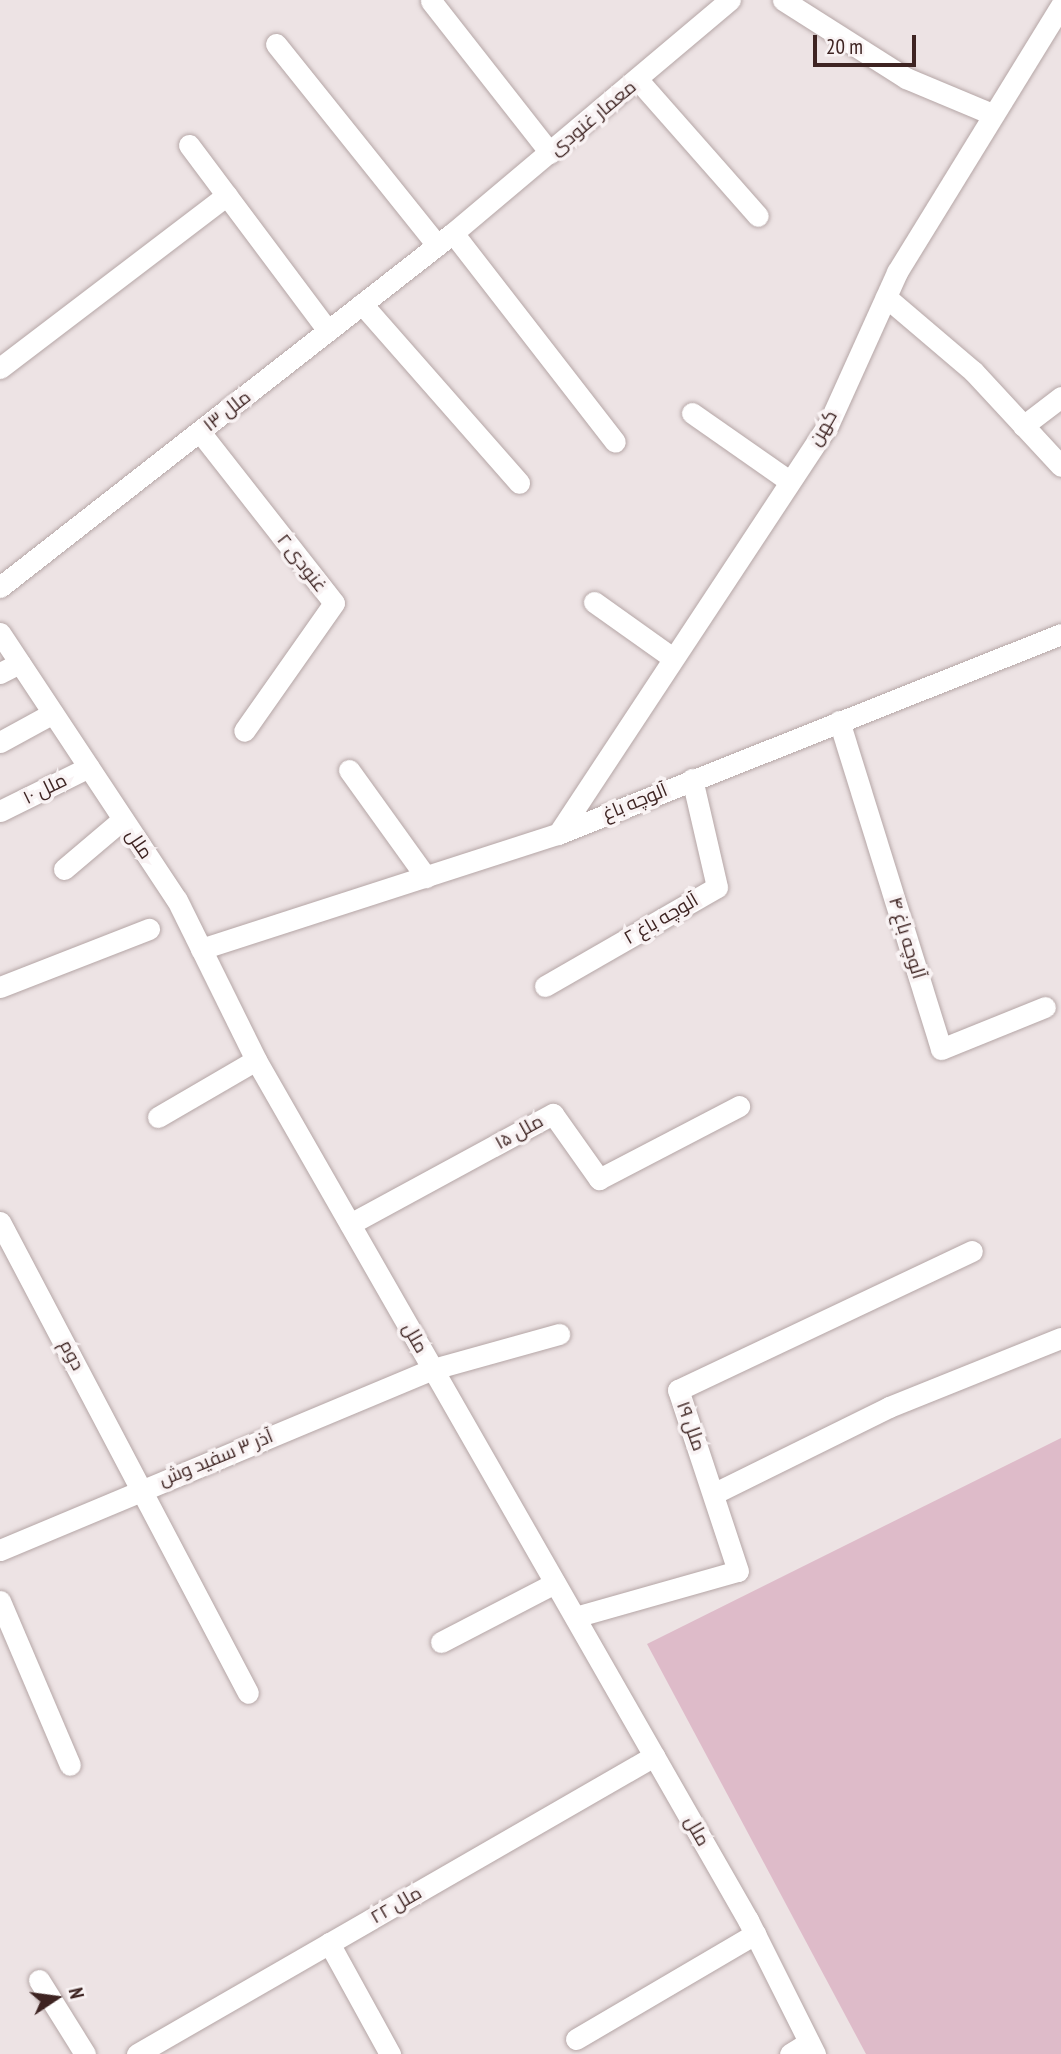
<!DOCTYPE html>
<meta charset="utf-8">
<style>
body{margin:0}
#map{position:relative;width:1061px;height:2054px;overflow:hidden;background:#ede3e4;font-family:"PT Sans Narrow",Cairo,sans-serif}
div>[style]{position:absolute}
[style*='--x']{left:calc(var(--x)*1px);top:calc(var(--y)*1px);width:calc(var(--w)*1px);rotate:calc(var(--a)*1deg)}
.green>*{inset:0;background:#debbc9}
.roads{filter:drop-shadow(0 0 2px #b5a6a6) drop-shadow(0 0 2px #b5a6a6)}
.minor>*{height:21px;margin:-10.5px;padding:0 10.5px;transform-origin:10.5px;border-radius:10.5px;background:#fff}
span{translate:-50% -50%;white-space:nowrap;text-align:center;line-height:1.15;-webkit-text-stroke:7px #f9f3f4;paint-order:stroke}
.street-label{font-size:19px;color:#3e2422}
.north{position:absolute;left:21px;top:1963px;width:70px;height:70px;-webkit-text-stroke:5px #f9f3f4;paint-order:stroke;rotate:77deg;font-size:19px;font-weight:700;line-height:28px;text-align:center;color:#3e2422}
.north::after{content:'';display:block;margin:auto;width:24px;height:32px;background:#3e2422;clip-path:polygon(50% 0,100% 100%,50% 72%,0 100%)}
.scale{position:absolute;left:813px;top:35px;width:103px;height:32px;box-sizing:border-box;border:4px solid #3e2422;border-top:0;padding-left:9px;font-size:21px;line-height:24px;white-space:nowrap;color:#3e2422;-webkit-text-stroke:5px #f9f3f4;paint-order:stroke}
</style>
<div id="map">
<div class="green">
<i style="clip-path:polygon(1061px 1438px,1061px 2054px,866px 2054px,647px 1644px)"></i>
</div>
<div class="roads">
<div class="minor">
<i style="--x:783;--y:0;--w:146;--a:32.4"></i>
<i style="--x:906;--y:78;--w:93;--a:22.7"></i>
<i style="--x:431;--y:1;--w:193;--a:51.9"></i>
<i style="--x:276;--y:44;--w:258;--a:51.3"></i>
<i style="--x:638;--y:80;--w:181;--a:48.6"></i>
<i style="--x:189;--y:145;--w:232;--a:53.2"></i>
<i style="--x:453;--y:233;--w:264;--a:52.2"></i>
<i style="--x:886;--y:297;--w:114;--a:40.4"></i>
<i style="--x:973;--y:371;--w:129;--a:47.2"></i>
<i style="--x:362;--y:304;--w:238;--a:48.7"></i>
<i style="--x:0;--y:368;--w:285;--a:-37.3"></i>
<i style="--x:692;--y:413;--w:118;--a:35"></i>
<i style="--x:1023;--y:426;--w:48;--a:-37.3"></i>
<i style="--x:200;--y:432;--w:217;--a:51.9"></i>
<i style="--x:334;--y:603;--w:156;--a:125.1"></i>
<i style="--x:0;--y:587;--w:575;--a:-38.01"></i>
<i style="--x:453;--y:233;--w:362;--a:-40.1"></i>
<i style="--x:594;--y:602;--w:93;--a:35.4"></i>
<i style="--x:0;--y:633;--w:320;--a:56.5"></i>
<i style="--x:177;--y:900;--w:178;--a:63.7"></i>
<i style="--x:256;--y:1060;--w:991;--a:60.23"></i>
<i style="--x:748;--y:1920;--w:150;--a:63.4"></i>
<i style="--x:0;--y:673;--w:22;--a:-27"></i>
<i style="--x:839;--y:721;--w:343;--a:72.7"></i>
<i style="--x:941;--y:1049;--w:112;--a:-22"></i>
<i style="--x:0;--y:742;--w:60;--a:-28.7"></i>
<i style="--x:349;--y:770;--w:132;--a:54.3"></i>
<i style="--x:0;--y:811;--w:99;--a:-26.3"></i>
<i style="--x:558;--y:834;--w:490;--a:-56.6"></i>
<i style="--x:828;--y:425;--w:168;--a:-65.7"></i>
<i style="--x:897;--y:272;--w:313;--a:-58.4"></i>
<i style="--x:64;--y:869;--w:77;--a:-40.3"></i>
<i style="--x:201;--y:949;--w:375;--a:-17.9"></i>
<i style="--x:558;--y:834;--w:541;--a:-21.68"></i>
<i style="--x:545;--y:986;--w:198;--a:-29.9"></i>
<i style="--x:717;--y:887;--w:111;--a:-103"></i>
<i style="--x:0;--y:987;--w:160;--a:-21.3"></i>
<i style="--x:158;--y:1117;--w:113;--a:-30.2"></i>
<i style="--x:0;--y:1222;--w:532;--a:62.23"></i>
<i style="--x:350;--y:1224;--w:231;--a:-28.5"></i>
<i style="--x:553;--y:1114;--w:80;--a:54.7"></i>
<i style="--x:599;--y:1179;--w:158;--a:-27.5"></i>
<i style="--x:715;--y:1493;--w:194;--a:-26.3"></i>
<i style="--x:889;--y:1407;--w:185;--a:-21.9"></i>
<i style="--x:0;--y:1550;--w:469;--a:-22.7"></i>
<i style="--x:433;--y:1369;--w:131;--a:-15.5"></i>
<i style="--x:0;--y:1601;--w:178;--a:66.9"></i>
<i style="--x:575;--y:1617;--w:169;--a:-15.8"></i>
<i style="--x:738;--y:1571;--w:191;--a:-108.3"></i>
<i style="--x:678;--y:1390;--w:325;--a:-25.3"></i>
<i style="--x:441;--y:1642;--w:128;--a:-27.4"></i>
<i style="--x:329;--y:1943;--w:127;--a:61.2"></i>
<i style="--x:39;--y:1980;--w:87;--a:58.1"></i>
<i style="--x:576;--y:2039;--w:208;--a:-30.4"></i>
<i style="--x:137;--y:2054;--w:597;--a:-29.96"></i>
<i style="--x:790;--y:2054;--w:22;--a:-32"></i>
</div>
</div>
<div class="street-label">
<span style="left:593px;top:118px;rotate:-40deg">معمار غنودی</span>
<span style="left:227px;top:411px;rotate:-38deg">ملل ۱۳</span>
<span style="left:823px;top:428px;rotate:-60deg">کهن</span>
<span style="left:302px;top:563px;rotate:52deg">۲ غنودی</span>
<span style="left:45px;top:789px;rotate:-26deg">۱۰ ملل</span>
<span style="left:635px;top:802px;rotate:-22deg">آلوچه باغ</span>
<span style="left:139px;top:844px;rotate:56deg">ملل</span>
<span style="left:661px;top:919px;rotate:-30deg">۲ آلوچه باغ</span>
<span style="left:907px;top:938px;rotate:73deg">۴ آلوچه باغ</span>
<span style="left:519px;top:1132px;rotate:-29deg">ملل ۱۵</span>
<span style="left:415px;top:1338px;rotate:60deg">ملل</span>
<span style="left:72px;top:1355px;rotate:62deg">دوم</span>
<span style="left:691px;top:1426px;rotate:70deg">ملل ۱۹</span>
<span style="left:216px;top:1458px;rotate:-22deg">آذر ۳ سفید وش</span>
<span style="left:697px;top:1831px;rotate:60deg">ملل</span>
<span style="left:396px;top:1905px;rotate:-30deg">۲۲ ملل</span>
</div>
<div class="north">N</div>
<div class="scale">20 m</div>
</div>
